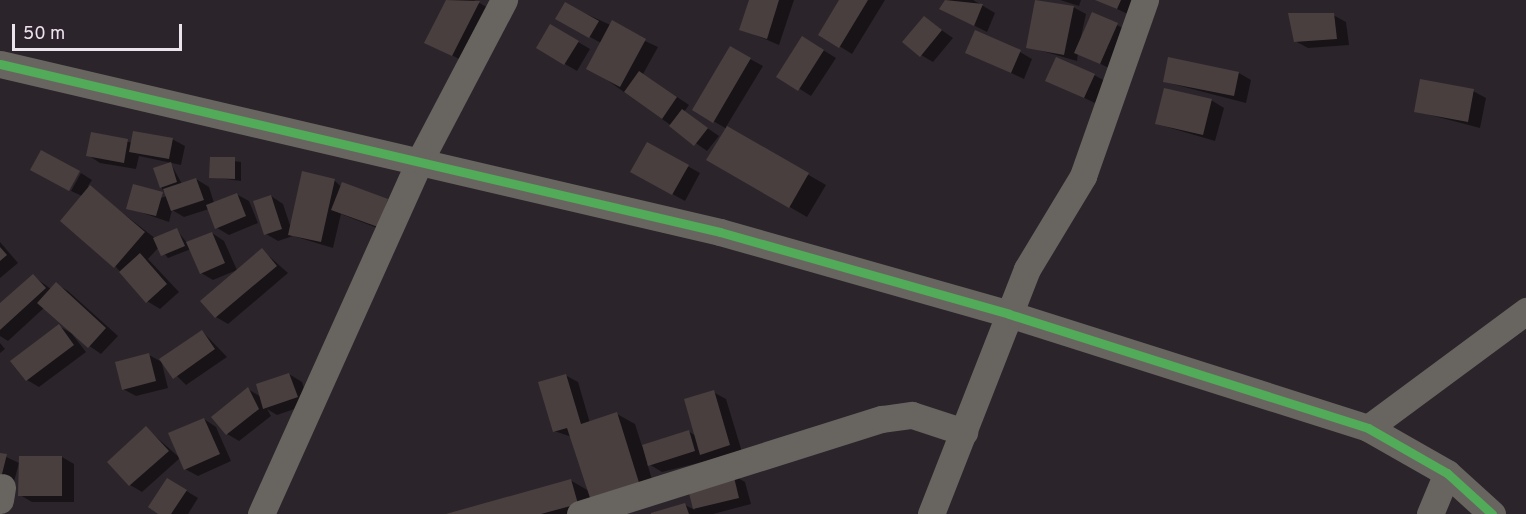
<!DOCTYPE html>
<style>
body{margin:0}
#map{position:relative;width:1526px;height:514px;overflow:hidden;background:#2b252b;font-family:Overpass,sans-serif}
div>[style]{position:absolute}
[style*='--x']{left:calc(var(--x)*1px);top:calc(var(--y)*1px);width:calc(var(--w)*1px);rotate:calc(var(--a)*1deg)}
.shadow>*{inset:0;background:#0007}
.building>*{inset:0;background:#4a3f3f}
.minor>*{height:27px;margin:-13.5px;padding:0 13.5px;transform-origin:13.5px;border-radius:13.5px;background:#686560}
.cycleway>*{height:9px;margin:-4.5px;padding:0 4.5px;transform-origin:4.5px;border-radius:4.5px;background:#51ab58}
span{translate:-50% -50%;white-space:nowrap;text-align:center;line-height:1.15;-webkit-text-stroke:6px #2e222e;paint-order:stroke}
.scale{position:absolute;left:12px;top:24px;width:170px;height:27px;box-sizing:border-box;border:3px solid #ece4ed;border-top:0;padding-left:8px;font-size:18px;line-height:21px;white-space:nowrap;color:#ece4ed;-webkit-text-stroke:4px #2e222e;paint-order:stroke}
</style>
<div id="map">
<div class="shadow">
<i style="clip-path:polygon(447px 0,474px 0,492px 10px,465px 62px,426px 42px)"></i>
<i style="clip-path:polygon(751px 0,794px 0,779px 45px,741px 29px)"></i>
<i style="clip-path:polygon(841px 0,885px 0,852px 54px,820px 34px)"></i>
<i style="clip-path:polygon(947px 0,973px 0,995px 13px,987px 32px,941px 9px)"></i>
<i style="clip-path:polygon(1060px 0,1081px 0,1079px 6px)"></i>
<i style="clip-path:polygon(1098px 0,1137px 0,1130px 15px)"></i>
<i style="clip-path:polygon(565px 4px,658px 47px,643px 74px,689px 105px,684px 112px,719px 136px,707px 151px,600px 75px,601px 43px,557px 19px)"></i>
<i style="clip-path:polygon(1073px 7px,1086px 14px,1081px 37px,1117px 25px,1130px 32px,1113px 70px,1078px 53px,1077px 61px,1028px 47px)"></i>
<i style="clip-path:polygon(1333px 15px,1346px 22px,1349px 45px,1308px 48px,1295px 41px)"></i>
<i style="clip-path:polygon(924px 18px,953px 38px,933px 62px,921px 55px)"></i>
<i style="clip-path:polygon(551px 26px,590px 49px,577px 71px,538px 48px)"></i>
<i style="clip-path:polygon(815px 45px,836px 58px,811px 96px,779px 76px)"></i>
<i style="clip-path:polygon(730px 48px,763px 66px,726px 127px,826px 185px,807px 217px,708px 160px,727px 129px,694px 110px)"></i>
<i style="clip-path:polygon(967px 52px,1020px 52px,1032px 59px,1024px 79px)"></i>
<i style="clip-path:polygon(1239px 73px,1251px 80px,1246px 103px,1165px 82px)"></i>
<i style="clip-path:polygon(1094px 75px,1107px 82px,1097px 104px,1047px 80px)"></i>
<i style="clip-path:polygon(1473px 91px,1486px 98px,1480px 128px,1415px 111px)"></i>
<i style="clip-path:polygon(1211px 100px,1224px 108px,1215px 141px,1157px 124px)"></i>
<i style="clip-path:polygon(92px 134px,133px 143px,172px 139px,185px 146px,181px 165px,139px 156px,136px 169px,100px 163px,88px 155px)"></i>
<i style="clip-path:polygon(648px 144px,700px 173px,685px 201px,632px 172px)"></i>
<i style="clip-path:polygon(211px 158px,241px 162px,241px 181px,210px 177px)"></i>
<i style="clip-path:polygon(171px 164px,182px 184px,196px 179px,209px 187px,214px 203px,236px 194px,249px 201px,258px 223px,229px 235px,217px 228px,209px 209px,184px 217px,172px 210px,169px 222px,128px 208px,167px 196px,161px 187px)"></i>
<i style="clip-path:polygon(81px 173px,92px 180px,88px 186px,156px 239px,177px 230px,187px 243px,212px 233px,224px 241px,237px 270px,213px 280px,201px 273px,191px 249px,168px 258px,159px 247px,148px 259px,179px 292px,160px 309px,147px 301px,115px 266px,82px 196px,71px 191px)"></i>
<i style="clip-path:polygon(334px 180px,390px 233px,341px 214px,333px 248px,293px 236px,278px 241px,266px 234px,271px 196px,283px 204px,291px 228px)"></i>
<i style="clip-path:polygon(0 242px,18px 263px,0 278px)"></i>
<i style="clip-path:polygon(262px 250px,288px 273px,228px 324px,216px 317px)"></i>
<i style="clip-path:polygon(33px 276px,51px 289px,56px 284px,68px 291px,118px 336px,101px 354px,72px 334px,86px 352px,39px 387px,27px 380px,59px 326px,71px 333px,45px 307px,8px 341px,0 336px,0 305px)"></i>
<i style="clip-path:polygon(202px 331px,227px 357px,186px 385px,161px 360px,168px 388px,136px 396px,123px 389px,149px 355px,160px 361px)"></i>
<i style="clip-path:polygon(0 343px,5px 349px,0 353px)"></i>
<i style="clip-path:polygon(289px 374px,302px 382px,309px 404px,277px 415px,267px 409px,271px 416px,239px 441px,227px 434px,248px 389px,261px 397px)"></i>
<i style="clip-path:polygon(565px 375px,578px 382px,590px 423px,617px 414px,635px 424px,642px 446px,688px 431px,696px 436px,713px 392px,726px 399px,742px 452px,662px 472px,647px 463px,658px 499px,593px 514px,449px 514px,570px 480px,589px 491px,572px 437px,554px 431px)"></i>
<i style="clip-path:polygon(204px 419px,216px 427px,231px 461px,198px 476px,185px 469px)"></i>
<i style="clip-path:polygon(146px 428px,180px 458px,142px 492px,130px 485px)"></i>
<i style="clip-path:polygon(0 454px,19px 463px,13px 485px,0 482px)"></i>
<i style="clip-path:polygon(62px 457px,74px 464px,74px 502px,32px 502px,20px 495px)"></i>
<i style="clip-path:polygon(733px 475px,745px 482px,751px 504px,713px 514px,654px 514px,685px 505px,695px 510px,689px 486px)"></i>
<i style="clip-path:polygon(180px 487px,198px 498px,188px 514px,161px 514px)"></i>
</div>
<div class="building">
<i style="clip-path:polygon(446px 0,480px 1px,452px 56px,424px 43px)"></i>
<i style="clip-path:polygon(749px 0,779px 0,767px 39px,739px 30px)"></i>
<i style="clip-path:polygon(839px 0,868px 0,839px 48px,818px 35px)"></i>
<i style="clip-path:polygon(945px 0,983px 4px,974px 26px,939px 9px)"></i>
<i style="clip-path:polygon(1035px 0,1074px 6px,1064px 55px,1026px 48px)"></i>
<i style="clip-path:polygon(1095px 0,1121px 0,1117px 9px)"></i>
<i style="clip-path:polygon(565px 2px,599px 21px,589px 38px,555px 19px)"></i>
<i style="clip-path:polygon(1092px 12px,1118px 23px,1100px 64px,1074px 53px)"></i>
<i style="clip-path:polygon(1288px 13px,1334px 13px,1337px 39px,1294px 42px)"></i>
<i style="clip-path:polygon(924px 16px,942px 30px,920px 57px,902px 42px)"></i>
<i style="clip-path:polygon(612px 20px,646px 39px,620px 87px,586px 69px)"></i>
<i style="clip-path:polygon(550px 24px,579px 41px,564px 65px,536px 48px)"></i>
<i style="clip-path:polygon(975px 30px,1021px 50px,1011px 73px,965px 53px)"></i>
<i style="clip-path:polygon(802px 36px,824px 50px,798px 91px,776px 77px)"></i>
<i style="clip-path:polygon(730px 46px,751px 58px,713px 123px,692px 110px)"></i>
<i style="clip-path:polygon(1056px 57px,1095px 74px,1084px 98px,1045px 81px)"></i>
<i style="clip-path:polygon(1168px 57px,1239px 72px,1234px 96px,1163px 82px)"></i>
<i style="clip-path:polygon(639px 71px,677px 97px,662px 119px,624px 92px)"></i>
<i style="clip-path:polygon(1420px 79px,1474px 89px,1468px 122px,1414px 112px)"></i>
<i style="clip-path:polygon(1164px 88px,1212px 99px,1203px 135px,1155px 124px)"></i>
<i style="clip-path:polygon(682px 109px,708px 128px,694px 146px,669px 126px)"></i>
<i style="clip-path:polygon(727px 126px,809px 173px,789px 208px,706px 160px)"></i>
<i style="clip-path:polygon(133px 131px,173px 138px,169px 159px,129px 152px)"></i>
<i style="clip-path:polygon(91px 132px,128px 139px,124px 163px,86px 156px)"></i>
<i style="clip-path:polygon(647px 142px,689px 165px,672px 195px,630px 172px)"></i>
<i style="clip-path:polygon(41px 150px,80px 171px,69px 191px,30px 170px)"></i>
<i style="clip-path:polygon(210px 157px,235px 157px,235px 179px,209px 178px)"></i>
<i style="clip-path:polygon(171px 162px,177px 182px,160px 188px,153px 168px)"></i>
<i style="clip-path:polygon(302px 171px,335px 179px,321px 242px,288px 235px)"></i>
<i style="clip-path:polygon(196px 178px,204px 200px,171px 211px,163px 189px)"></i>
<i style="clip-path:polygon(342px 182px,388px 199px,378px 227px,331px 210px)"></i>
<i style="clip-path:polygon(133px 184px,163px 192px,156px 216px,126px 209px)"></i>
<i style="clip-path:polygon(90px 185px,145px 232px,114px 268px,60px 221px)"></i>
<i style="clip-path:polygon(237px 193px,246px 216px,215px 229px,206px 205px)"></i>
<i style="clip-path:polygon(271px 195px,282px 229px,264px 235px,253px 201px)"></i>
<i style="clip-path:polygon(177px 228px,185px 246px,161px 256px,153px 238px)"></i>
<i style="clip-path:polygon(212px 232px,225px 263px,200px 274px,186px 242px)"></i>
<i style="clip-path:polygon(0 247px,7px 255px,0 261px)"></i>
<i style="clip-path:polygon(262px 248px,277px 266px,215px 318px,200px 301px)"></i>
<i style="clip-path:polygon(140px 253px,167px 284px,146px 303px,119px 272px)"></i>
<i style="clip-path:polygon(33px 274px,46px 288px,0 330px,0 303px)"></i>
<i style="clip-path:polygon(56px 282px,106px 328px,88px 348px,37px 303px)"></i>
<i style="clip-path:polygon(59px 324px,74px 345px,26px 381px,10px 361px)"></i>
<i style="clip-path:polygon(202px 330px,215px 349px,173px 379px,159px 359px)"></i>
<i style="clip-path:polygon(149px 353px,156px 381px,122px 390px,115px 362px)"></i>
<i style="clip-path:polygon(289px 373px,298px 397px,263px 409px,256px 384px)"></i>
<i style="clip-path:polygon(566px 374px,581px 424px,617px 412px,641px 489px,592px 504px,567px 428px,553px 432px,538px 382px)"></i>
<i style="clip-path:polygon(248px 387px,259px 409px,226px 435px,211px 417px)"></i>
<i style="clip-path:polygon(714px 390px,730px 445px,700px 455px,684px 399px)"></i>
<i style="clip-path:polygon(204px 418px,220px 454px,184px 470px,168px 433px)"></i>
<i style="clip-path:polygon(146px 426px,169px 451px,129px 486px,107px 462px)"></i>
<i style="clip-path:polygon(689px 430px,695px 451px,648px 466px,642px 445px)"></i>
<i style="clip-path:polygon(0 453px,7px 454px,1px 478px,0 478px)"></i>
<i style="clip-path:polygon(19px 456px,62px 456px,62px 496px,18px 496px)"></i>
<i style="clip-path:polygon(733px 473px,739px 498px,693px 509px,687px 485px)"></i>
<i style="clip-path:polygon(167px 478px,187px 490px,171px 514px,158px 514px,148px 507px)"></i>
<i style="clip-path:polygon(571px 479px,578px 504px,541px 514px,446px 514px)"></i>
<i style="clip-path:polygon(685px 503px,689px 514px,651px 514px,651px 513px)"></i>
</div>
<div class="minor">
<i style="--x:0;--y:64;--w:739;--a:13.13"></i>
<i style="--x:720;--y:232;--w:300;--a:15.8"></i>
<i style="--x:1009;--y:314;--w:377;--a:17.6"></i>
<i style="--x:1368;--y:428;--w:91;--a:29.7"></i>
<i style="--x:1447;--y:473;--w:61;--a:42.3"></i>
<i style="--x:1368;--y:428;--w:197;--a:-36.5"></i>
<i style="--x:0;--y:500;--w:13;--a:-81"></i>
<i style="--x:261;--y:514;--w:388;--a:-65.8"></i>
<i style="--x:420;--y:160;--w:181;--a:-62.3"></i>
<i style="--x:580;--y:514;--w:317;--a:-17.5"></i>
<i style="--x:882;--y:419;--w:30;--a:-8"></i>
<i style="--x:912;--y:415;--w:55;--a:18.1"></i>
<i style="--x:931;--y:514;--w:263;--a:-68.6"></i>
<i style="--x:1027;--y:269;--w:109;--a:-58.9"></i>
<i style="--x:1083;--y:176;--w:187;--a:-70.6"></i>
<i style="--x:1430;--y:514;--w:44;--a:-67.5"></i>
</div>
<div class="cycleway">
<i style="--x:0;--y:64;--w:739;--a:13.13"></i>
<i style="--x:720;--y:232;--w:300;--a:15.8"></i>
<i style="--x:1009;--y:314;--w:377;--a:17.6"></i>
<i style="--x:1368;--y:428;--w:91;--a:29.7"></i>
<i style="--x:1447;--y:473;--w:61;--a:42.3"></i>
</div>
<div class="scale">50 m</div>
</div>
